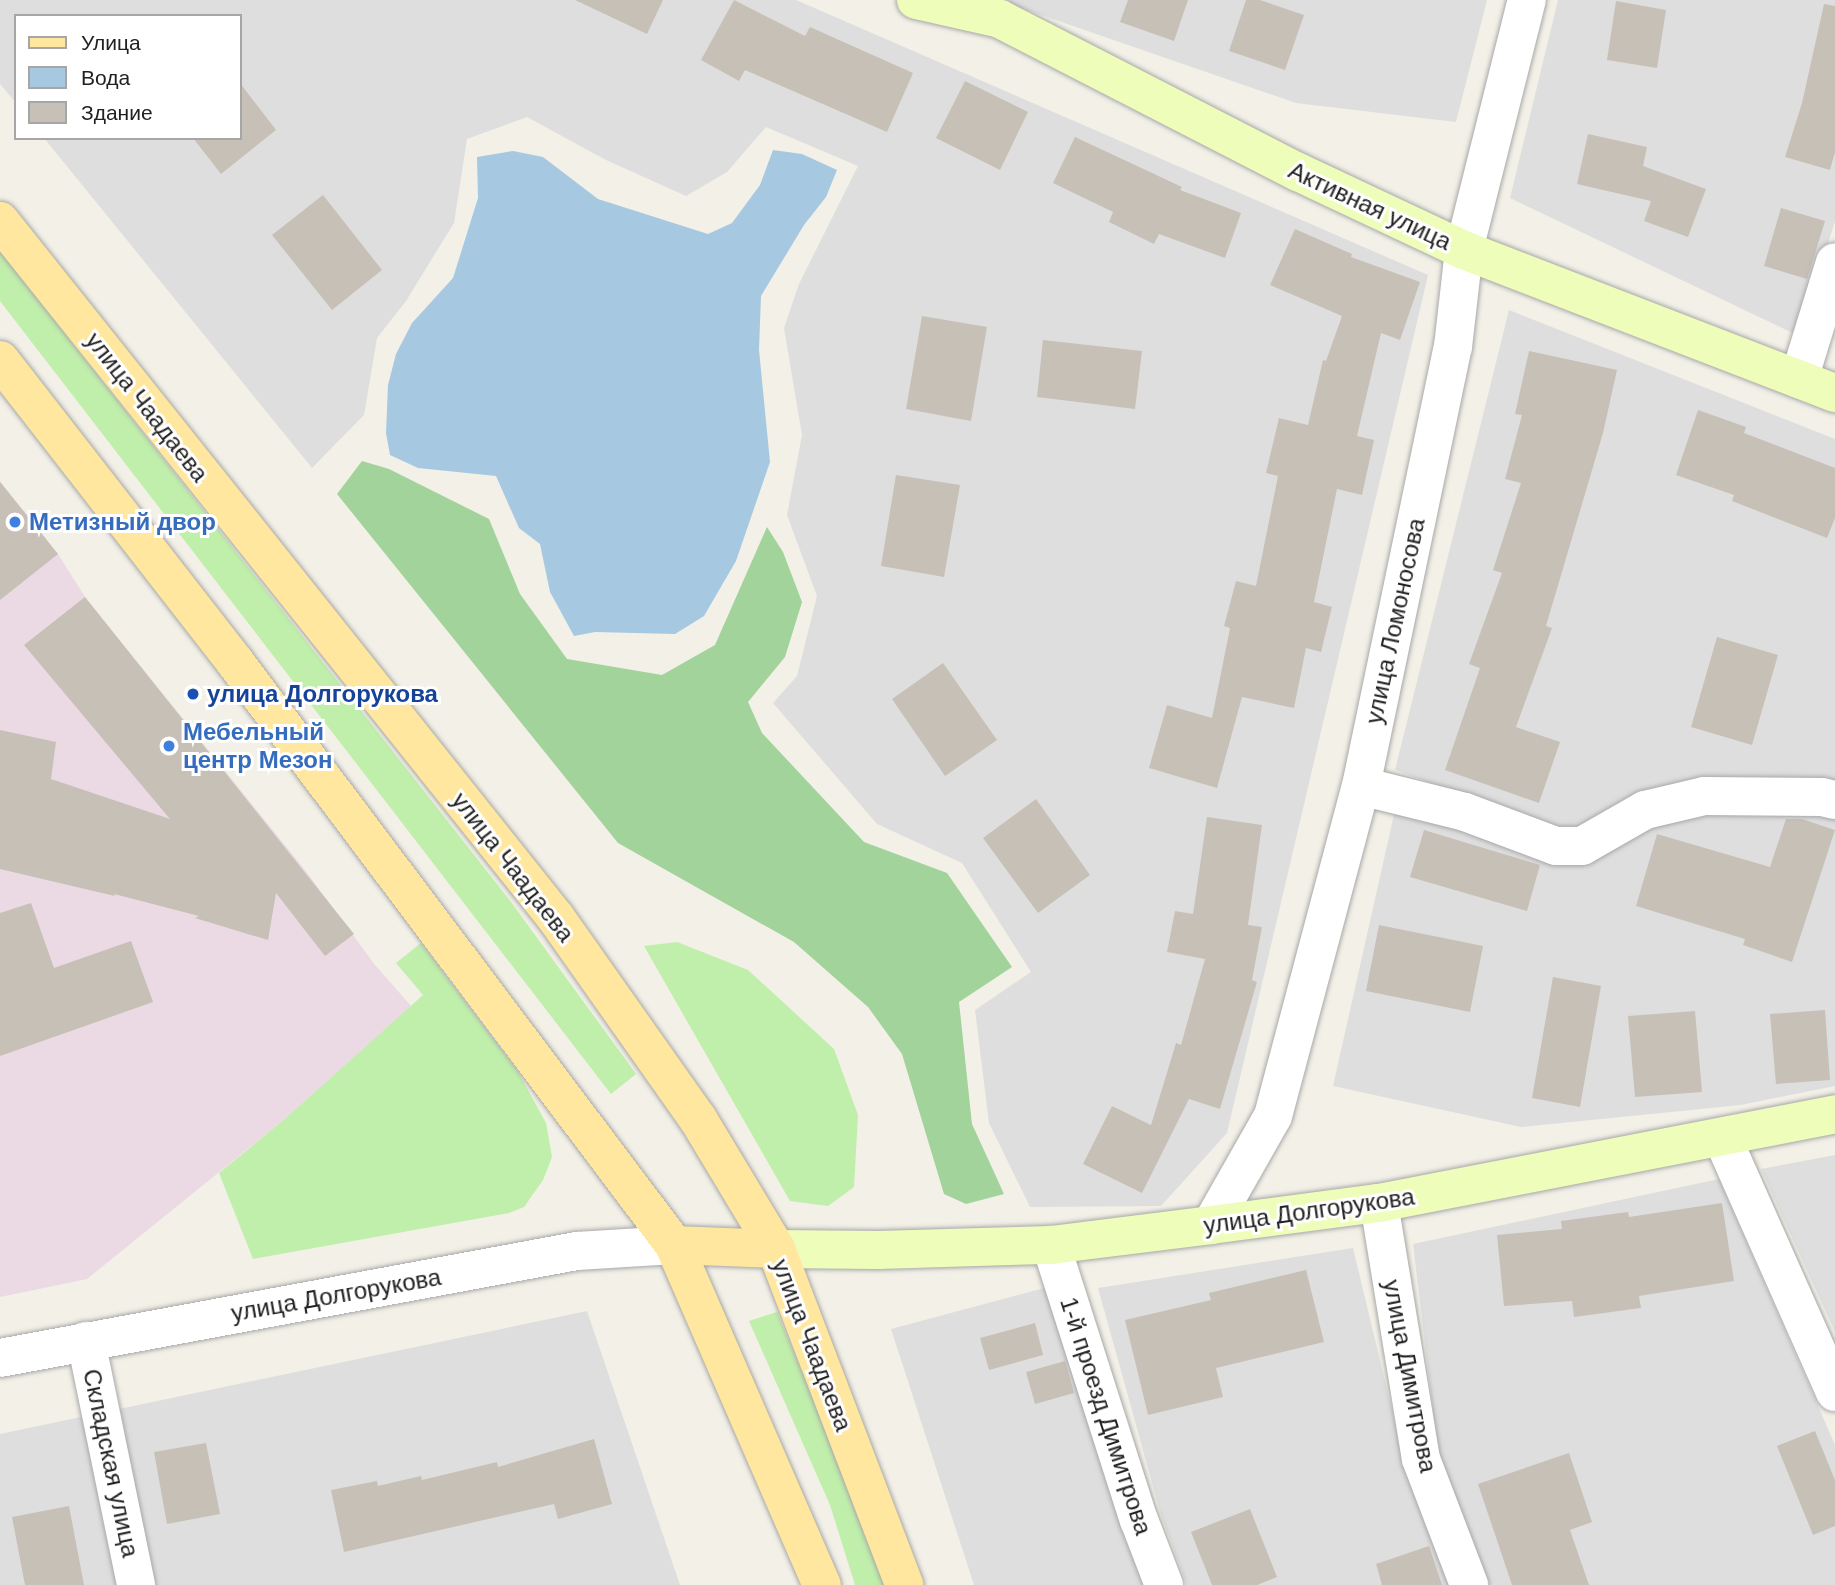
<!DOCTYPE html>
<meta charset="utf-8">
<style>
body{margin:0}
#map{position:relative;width:1835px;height:1585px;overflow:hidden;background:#f2f0e7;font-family:Arial,sans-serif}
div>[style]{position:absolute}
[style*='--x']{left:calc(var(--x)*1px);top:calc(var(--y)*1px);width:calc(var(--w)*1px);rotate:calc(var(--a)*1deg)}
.residential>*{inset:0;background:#dfdede}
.industrial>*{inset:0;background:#ebd9e4}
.grass>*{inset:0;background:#c0eeab}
.forest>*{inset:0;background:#a1d39a}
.water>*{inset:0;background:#a6c9e1}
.building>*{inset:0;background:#c7c0b6}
.roads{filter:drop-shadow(0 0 2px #a8a8a8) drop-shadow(0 0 2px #a8a8a8)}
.minor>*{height:38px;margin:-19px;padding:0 19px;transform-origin:19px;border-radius:19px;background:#fff}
.tertiary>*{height:38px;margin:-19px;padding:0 19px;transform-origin:19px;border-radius:19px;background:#fff}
.secondary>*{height:38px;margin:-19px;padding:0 19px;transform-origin:19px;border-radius:19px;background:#eefdba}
.primary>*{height:38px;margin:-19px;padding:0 19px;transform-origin:19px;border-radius:19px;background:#ffe79f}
.dots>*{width:19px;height:19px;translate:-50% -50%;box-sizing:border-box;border:4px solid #fff;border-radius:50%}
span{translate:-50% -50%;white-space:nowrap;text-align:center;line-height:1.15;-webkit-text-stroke:6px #fff;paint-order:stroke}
.street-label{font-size:24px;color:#212121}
.shop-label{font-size:24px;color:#366cbe;font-weight:700}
.left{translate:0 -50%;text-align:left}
.transit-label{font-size:24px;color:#164399;font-weight:700}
.legend{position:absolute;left:14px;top:14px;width:228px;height:126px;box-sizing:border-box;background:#fff;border:2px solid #a6a6a6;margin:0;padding:9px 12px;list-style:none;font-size:21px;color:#212121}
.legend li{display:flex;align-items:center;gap:14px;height:35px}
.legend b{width:35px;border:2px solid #a6a6a6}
</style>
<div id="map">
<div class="residential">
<i style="clip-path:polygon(0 0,796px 0,1428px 275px,1227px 1133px,1161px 1206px,1030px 1207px,989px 1123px,975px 1010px,1031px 972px,962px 863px,877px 824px,773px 703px,797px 676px,817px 596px,787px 515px,802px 435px,784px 328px,799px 284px,858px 166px,766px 127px,727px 172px,686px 196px,606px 160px,527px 117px,467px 139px,454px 223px,406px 301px,377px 338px,364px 415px,312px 468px,44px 138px,240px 138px,240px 16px,16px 16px,16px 103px,0 84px)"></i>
<i style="clip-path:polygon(998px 0,1487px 0,1456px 122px,1296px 103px)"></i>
<i style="clip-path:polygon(1558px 0,1835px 0,1835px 221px,1799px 336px,1510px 198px)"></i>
<i style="clip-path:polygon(1509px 310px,1835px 439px,1835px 783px,1577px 829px,1559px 829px,1395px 770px)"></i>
<i style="clip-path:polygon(1395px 810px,1460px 827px,1553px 861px,1651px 823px,1705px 811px,1835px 811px,1835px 1086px,1741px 1105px,1521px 1127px,1333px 1086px)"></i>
<i style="clip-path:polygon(1835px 1155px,1835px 1332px,1761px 1169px)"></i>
<i style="clip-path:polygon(1719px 1179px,1835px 1445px,1835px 1585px,1487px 1585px,1439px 1460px,1413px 1244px)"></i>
<i style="clip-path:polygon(1353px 1248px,1404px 1460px,1451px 1585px,1187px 1585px,1161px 1515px,1098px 1288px)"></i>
<i style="clip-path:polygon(1052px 1286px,1151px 1585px,974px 1585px,891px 1329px)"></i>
<i style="clip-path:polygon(587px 1311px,680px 1585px,0 1585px,0 1434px)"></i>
</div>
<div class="industrial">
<i style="clip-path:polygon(0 481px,58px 554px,85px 597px,305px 870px,375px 965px,411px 1006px,286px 1118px,87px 1279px,0 1297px)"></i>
</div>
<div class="grass">
<i style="clip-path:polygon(0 251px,511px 902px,636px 1074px,611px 1094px,0 301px)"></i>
<i style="clip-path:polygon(677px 942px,748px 970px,834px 1049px,858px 1115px,854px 1187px,828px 1206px,790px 1201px,644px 946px)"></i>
<i style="clip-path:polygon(421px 943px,517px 1070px,546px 1123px,552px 1157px,543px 1180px,524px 1207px,509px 1213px,253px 1259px,219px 1173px,286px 1118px,423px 995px,396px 963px)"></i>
<i style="clip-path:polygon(777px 1312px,864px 1521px,884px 1585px,855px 1585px,830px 1505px,749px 1321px)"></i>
</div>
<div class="forest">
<i style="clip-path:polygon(362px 461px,389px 469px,489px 519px,520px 594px,567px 659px,662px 675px,715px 645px,767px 527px,783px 552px,802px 602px,785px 657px,748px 702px,762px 733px,864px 842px,947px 873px,1012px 967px,959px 1002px,972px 1124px,1004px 1194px,966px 1204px,944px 1194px,902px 1054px,868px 1007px,794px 942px,618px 843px,337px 494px)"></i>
</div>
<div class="water">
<i style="clip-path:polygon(773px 150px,802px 154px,837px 170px,826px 197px,804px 225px,761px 296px,759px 350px,770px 462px,736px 561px,704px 616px,675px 634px,595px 632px,574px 636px,550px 592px,540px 544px,519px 528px,496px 476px,418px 468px,390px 455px,386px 433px,388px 385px,396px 354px,412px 323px,453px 278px,478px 198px,477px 157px,513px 151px,543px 157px,598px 199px,708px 234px,732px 223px,760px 185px)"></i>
</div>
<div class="building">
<i style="clip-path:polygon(575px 0,663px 0,647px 34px)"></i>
<i style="clip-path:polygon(734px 0,805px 36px,810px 27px,913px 73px,887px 132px,745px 70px,739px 81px,701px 60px)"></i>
<i style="clip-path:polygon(1128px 0,1188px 0,1174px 41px,1120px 22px)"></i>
<i style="clip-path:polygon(1246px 0,1260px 0,1304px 15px,1285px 70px,1229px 51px)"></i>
<i style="clip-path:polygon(1616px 1px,1666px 10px,1657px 68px,1607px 60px)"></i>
<i style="clip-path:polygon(1824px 4px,1835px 6px,1835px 152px,1830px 170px,1785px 157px,1802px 103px)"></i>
<i style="clip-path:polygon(965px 81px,1028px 112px,1000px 170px,936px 138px)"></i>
<i style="clip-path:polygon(240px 83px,276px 130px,221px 174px,193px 138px,240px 138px)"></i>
<i style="clip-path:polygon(1588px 134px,1647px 147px,1643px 166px,1706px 189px,1688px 237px,1644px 221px,1651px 201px,1577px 184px)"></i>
<i style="clip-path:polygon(1075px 137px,1182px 187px,1180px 190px,1241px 213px,1225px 258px,1159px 234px,1154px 244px,1109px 222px,1113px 212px,1053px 183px)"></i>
<i style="clip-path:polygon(323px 195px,382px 270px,332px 310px,272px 235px)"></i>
<i style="clip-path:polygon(1781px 208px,1825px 221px,1807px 279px,1764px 266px)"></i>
<i style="clip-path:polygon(1295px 229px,1352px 254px,1351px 257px,1420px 282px,1400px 340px,1381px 333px,1357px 436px,1374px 440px,1362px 495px,1337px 489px,1314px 602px,1332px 607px,1321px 652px,1306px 648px,1294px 708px,1242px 697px,1217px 788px,1149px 768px,1167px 705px,1212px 718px,1230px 628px,1224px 626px,1236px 581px,1256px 586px,1278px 476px,1266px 473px,1279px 418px,1308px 425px,1323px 360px,1326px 361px,1342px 316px,1270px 285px)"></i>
<i style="clip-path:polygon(922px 316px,987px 327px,971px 421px,906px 409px)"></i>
<i style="clip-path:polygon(1043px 340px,1142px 351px,1135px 409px,1037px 397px)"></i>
<i style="clip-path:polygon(1529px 351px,1617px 370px,1603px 433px,1546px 626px,1552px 628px,1516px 727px,1560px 742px,1539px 803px,1445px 770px,1480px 668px,1469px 664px,1502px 573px,1493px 570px,1521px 483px,1505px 479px,1522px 415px,1515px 414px)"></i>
<i style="clip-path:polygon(1698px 410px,1746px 427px,1744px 433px,1835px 468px,1835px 518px,1827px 538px,1732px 501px,1734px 495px,1676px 475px)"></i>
<i style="clip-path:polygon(896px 475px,960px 485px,944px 577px,881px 566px)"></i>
<i style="clip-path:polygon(0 482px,58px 554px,0 600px)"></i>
<i style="clip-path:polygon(85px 597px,354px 934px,325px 956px,276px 893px,268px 940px,195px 918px,199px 916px,114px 894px,115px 896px,0 869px,0 730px,56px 742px,51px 779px,170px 819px,24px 645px)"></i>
<i style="clip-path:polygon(1717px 637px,1778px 655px,1752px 745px,1691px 727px)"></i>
<i style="clip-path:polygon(943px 663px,997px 740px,945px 776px,892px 699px)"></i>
<i style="clip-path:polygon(1036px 799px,1090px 875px,1038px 913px,983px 838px)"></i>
<i style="clip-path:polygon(1207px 817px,1262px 825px,1248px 925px,1262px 927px,1252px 980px,1257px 982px,1220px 1109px,1189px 1099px,1142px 1193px,1083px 1164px,1112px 1106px,1151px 1125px,1176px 1043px,1181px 1045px,1205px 959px,1167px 952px,1175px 911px,1193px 914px)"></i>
<i style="clip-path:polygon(1786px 819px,1802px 819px,1835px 830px,1792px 962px,1743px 945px,1745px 939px,1636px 906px,1657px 834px,1770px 867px)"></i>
<i style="clip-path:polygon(1424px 830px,1540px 865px,1527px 911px,1410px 877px)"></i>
<i style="clip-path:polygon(31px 903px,54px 968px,131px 941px,153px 1002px,0 1056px,0 913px)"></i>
<i style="clip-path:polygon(1379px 925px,1483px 946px,1470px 1012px,1366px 991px)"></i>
<i style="clip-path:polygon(1553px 977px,1601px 986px,1580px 1107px,1532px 1098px)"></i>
<i style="clip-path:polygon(1825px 1010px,1830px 1080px,1776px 1084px,1770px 1014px)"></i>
<i style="clip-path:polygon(1695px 1011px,1702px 1092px,1635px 1097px,1628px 1016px)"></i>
<i style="clip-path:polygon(1722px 1203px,1734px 1281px,1639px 1296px,1641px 1308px,1574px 1317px,1572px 1301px,1504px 1306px,1497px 1235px,1562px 1229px,1561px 1221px,1628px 1212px,1629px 1217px)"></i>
<i style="clip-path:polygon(1306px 1270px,1324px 1342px,1216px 1368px,1223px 1397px,1148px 1415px,1125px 1320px,1211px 1300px,1209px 1293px)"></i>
<i style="clip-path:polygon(1035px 1323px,1043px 1355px,989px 1370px,980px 1338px)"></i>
<i style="clip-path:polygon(1065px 1361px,1074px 1393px,1035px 1404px,1026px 1372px)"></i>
<i style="clip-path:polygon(1815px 1431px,1835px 1480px,1835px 1526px,1813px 1535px,1777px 1446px)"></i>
<i style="clip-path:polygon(594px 1439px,612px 1504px,558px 1519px,554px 1504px,344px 1552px,331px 1490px,377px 1481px,378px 1486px,421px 1476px,422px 1480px,497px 1462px,498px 1467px)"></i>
<i style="clip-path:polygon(206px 1443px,220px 1514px,167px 1524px,154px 1452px)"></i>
<i style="clip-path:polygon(1569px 1453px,1592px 1522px,1570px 1530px,1589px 1585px,1512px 1585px,1478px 1484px)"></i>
<i style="clip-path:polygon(69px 1506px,84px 1585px,25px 1585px,12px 1517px)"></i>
<i style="clip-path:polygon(1250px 1509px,1277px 1577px,1257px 1585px,1212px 1585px,1191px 1532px)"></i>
<i style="clip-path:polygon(1429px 1546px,1442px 1585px,1382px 1585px,1376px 1564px)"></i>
</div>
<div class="roads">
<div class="minor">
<i style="--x:1464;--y:250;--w:258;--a:-75.9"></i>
<i style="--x:1799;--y:379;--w:122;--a:-72.9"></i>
<i style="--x:1361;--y:786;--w:107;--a:14"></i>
<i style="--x:1465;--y:812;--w:97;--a:20.5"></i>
<i style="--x:1556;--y:846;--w:26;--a:0"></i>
<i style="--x:1582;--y:846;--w:73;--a:-29.7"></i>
<i style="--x:1645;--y:810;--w:61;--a:-13.3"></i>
<i style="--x:1704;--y:796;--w:118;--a:0.5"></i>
<i style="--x:1822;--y:797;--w:13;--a:13"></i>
<i style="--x:1722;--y:1137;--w:279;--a:66.1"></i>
<i style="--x:1379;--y:1203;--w:259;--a:80.7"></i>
<i style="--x:1421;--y:1459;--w:135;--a:69.1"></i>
<i style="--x:1051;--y:1245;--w:289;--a:72.3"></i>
<i style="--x:1139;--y:1520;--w:70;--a:69"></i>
<i style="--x:86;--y:1341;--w:249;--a:78.4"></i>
<i style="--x:0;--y:1358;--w:587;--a:-10.51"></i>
<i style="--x:577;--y:1251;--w:97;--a:-3.5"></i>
</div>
<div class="tertiary">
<i style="--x:1211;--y:1225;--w:125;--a:-60.4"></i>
<i style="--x:1273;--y:1116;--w:342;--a:-75.1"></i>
<i style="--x:1361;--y:786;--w:449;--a:-78.2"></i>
<i style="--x:1453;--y:347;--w:98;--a:-83.5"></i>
</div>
<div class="secondary">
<i style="--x:916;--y:0;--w:86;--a:12.7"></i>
<i style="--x:1000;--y:19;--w:335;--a:27.2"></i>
<i style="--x:1298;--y:172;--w:183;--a:25.2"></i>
<i style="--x:1464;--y:250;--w:398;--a:21.1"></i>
<i style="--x:776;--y:1249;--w:102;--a:0.6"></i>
<i style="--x:878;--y:1250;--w:173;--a:-1.7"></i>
<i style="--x:1051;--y:1245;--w:161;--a:-7.1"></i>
<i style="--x:1211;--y:1225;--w:169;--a:-7.5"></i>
<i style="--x:1379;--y:1203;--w:465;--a:-11"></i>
</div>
<div class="primary">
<i style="--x:0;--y:221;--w:892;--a:51.42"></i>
<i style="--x:556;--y:918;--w:246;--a:54.8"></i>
<i style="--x:698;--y:1119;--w:152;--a:59"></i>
<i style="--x:776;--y:1249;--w:360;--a:69.1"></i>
<i style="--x:0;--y:360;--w:383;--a:52.1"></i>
<i style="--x:235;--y:662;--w:730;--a:53.02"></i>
<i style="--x:674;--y:1245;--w:371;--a:66.5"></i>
<i style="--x:674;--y:1245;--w:102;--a:2.2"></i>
</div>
</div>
<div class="dots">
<i style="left:15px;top:522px;background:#3f7fe0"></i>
<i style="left:193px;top:694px;background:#1a4fb4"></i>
<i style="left:169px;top:746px;background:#3f7fe0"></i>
</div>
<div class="street-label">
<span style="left:1370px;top:206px;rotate:25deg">Активная улица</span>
<span style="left:147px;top:407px;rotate:52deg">улица Чаадаева</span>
<span style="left:1395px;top:621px;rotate:-78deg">улица Ломоносова</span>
<span style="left:513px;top:867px;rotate:52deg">улица Чаадаева</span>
<span style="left:1309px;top:1211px;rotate:-8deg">улица Долгорукова</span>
<span style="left:336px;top:1295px;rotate:-10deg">улица Долгорукова</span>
<span style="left:812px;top:1345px;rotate:69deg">улица Чаадаева</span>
<span style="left:1410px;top:1376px;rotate:79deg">улица Димитрова</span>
<span style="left:1106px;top:1416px;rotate:72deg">1-й проезд Димитрова</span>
<span style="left:111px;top:1463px;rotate:78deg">Складская улица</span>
</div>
<div class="shop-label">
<span class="left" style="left:29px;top:522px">Метизный двор</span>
<span class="left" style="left:183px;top:746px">Мебельный<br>центр Мезон</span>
</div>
<div class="transit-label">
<span class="left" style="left:207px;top:694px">улица Долгорукова</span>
</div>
<ul class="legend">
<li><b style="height:9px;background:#ffe79f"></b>Улица</li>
<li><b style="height:19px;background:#a6c9e1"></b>Вода</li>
<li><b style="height:19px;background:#c7c0b6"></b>Здание</li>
</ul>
</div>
